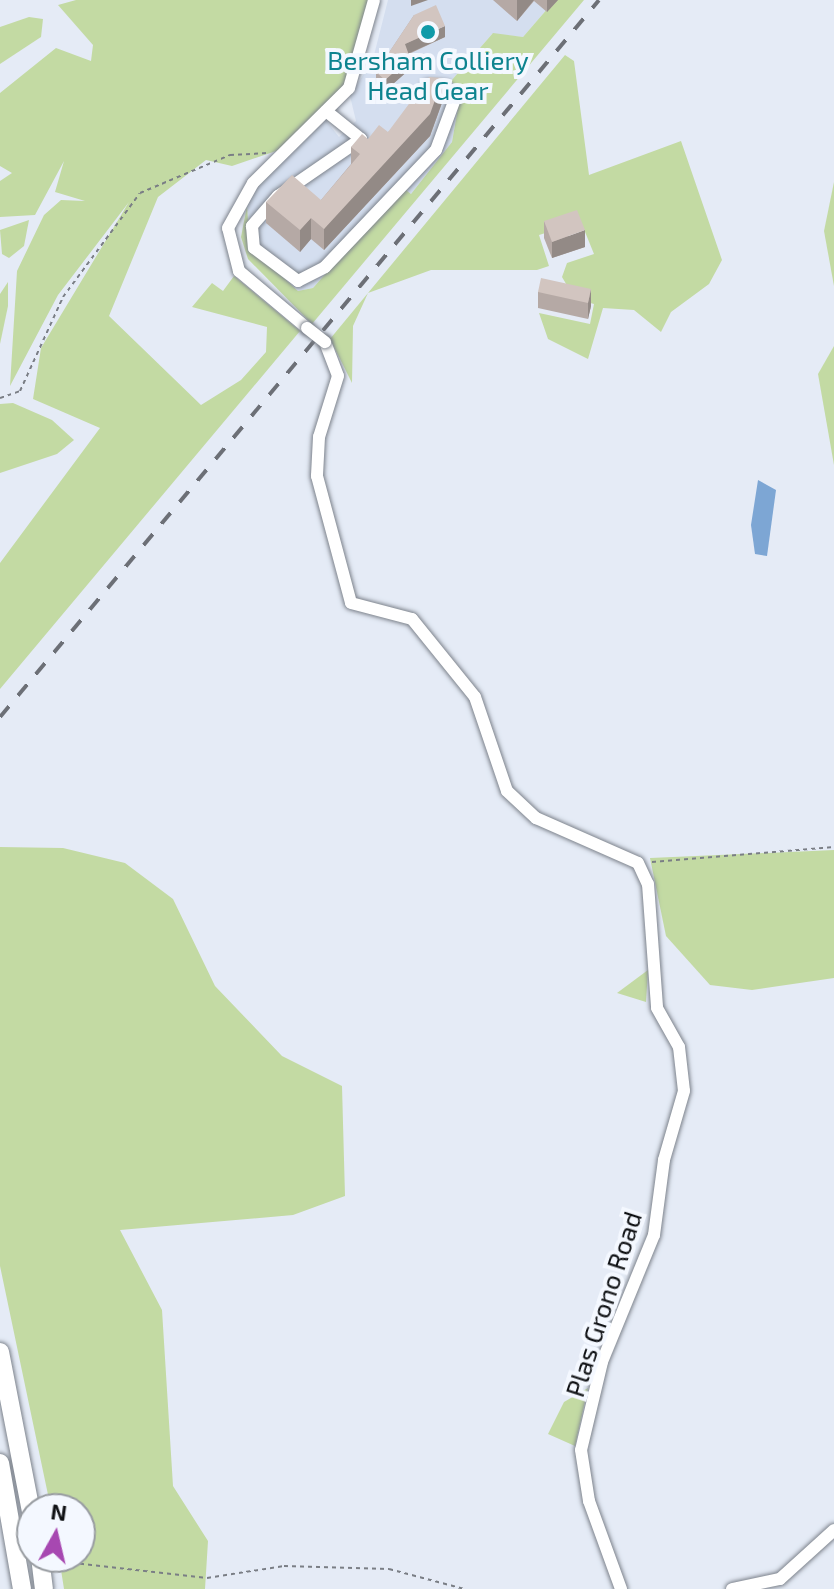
<!DOCTYPE html>
<style>
body{margin:0}
#map{position:relative;width:834px;height:1589px;overflow:hidden;background:#e5ebf6;font-family:"Exo 2",sans-serif}
div>[style]{position:absolute}
[style*='--x']{left:calc(var(--x)*1px);top:calc(var(--y)*1px);width:calc(var(--w)*1px);rotate:calc(var(--a)*1deg)}
.built>*{inset:0;background:#d4deef}
.green>*{inset:0;background:#c3daa3}
.water>*{inset:0;background:#7da6d4}
.path>*{height:2px;margin-top:-1px;transform-origin:0;background:repeating-linear-gradient(90deg,#7a7e85 0 4px,transparent 0 8px)}
.roads{filter:drop-shadow(0 0 2px #7d838c) drop-shadow(0 0 2px #7d838c)}
.minor>*{height:12px;margin:-6px;padding:0 6px;transform-origin:6px;border-radius:6px;background:#fff}
.highway>*{height:18px;margin:-9px;padding:0 9px;transform-origin:9px;border-radius:9px;background:#fff}
.rail>*{height:4px;margin-top:-2px;transform-origin:0;background:repeating-linear-gradient(90deg,#6c6f76 0 14px,transparent 0 28px)}
.bridges{filter:drop-shadow(0 0 2px #7d838c) drop-shadow(0 0 2px #7d838c)}
.minor-bridge>*{height:12px;margin:-6px;padding:0 6px;transform-origin:6px;border-radius:6px;background:#fff}
.wall>*{inset:0;background:#b5a9a5}
.shaded-wall>*{inset:0;background:#938a86}
.building>*{inset:0;background:#d2c5c0}
.dots>*{width:22px;height:22px;translate:-50% -50%;box-sizing:border-box;border:4px solid #f4f8ff;border-radius:50%}
span{translate:-50% -50%;white-space:nowrap;text-align:center;line-height:1.15;-webkit-text-stroke:8px #f4f8ff;paint-order:stroke}
.culture-label{font-size:26px;color:#0d838f}
.street-label{font-size:26px;color:#0f1114}
.north{position:absolute;left:16px;top:1493px;width:80px;height:80px;box-sizing:border-box;background:#f4f8ff;border:2px solid #989ca1;border-radius:50%;rotate:8deg;font-size:22px;font-weight:700;line-height:32px;text-align:center;color:#0f1114}
.north::after{content:'';display:block;margin:auto;width:28px;height:36px;background:#a748b1;clip-path:polygon(50% 0,100% 100%,50% 72%,0 100%)}
</style>
<div id="map">
<div class="built">
<i style="clip-path:polygon(388px 0,555px 0,523px 37px,492px 34px,451px 81px,461px 91px,452px 142px,411px 194px,401px 187px,313px 288px,298px 291px,250px 247px,247px 206px,258px 184px,324px 118px,339px 137px,356px 121px,350px 96px,373px 59px)"></i>
</div>
<div class="green">
<i style="clip-path:polygon(76px 0,369px 0,345px 85px,282px 149px,232px 166px,206px 160px,158px 197px,109px 316px,201px 405px,241px 380px,266px 352px,267px 327px,192px 307px,212px 283px,223px 291px,234px 276px,300px 331px,0 689px,0 563px,100px 428px,33px 399px,41px 348px,129px 202px,58px 295px,10px 386px,17px 271px,44px 215px,61px 200px,85px 201px,55px 192px,64px 161px,35px 215px,0 217px,0 181px,12px 173px,0 166px,0 93px,56px 48px,91px 61px,93px 45px,58px 5px)"></i>
<i style="clip-path:polygon(555px 0,584px 0,312px 324px,248px 259px,241px 237px,247px 206px,250px 247px,298px 291px,313px 288px,402px 187px,411px 194px,452px 142px,461px 91px,451px 81px,493px 33px,523px 37px)"></i>
<i style="clip-path:polygon(29px 17px,43px 19px,41px 37px,0 64px,0 27px)"></i>
<i style="clip-path:polygon(565px 55px,574px 61px,589px 175px,681px 141px,722px 260px,709px 284px,671px 312px,661px 332px,634px 310px,603px 308px,588px 359px,548px 339px,539px 313px,590px 324px,594px 304px,575px 299px,562px 277px,567px 263px,594px 254px,581px 222px,539px 235px,549px 266px,537px 270px,431px 270px,368px 293px,353px 326px,352px 383px,330px 339px,368px 293px)"></i>
<i style="clip-path:polygon(834px 182px,834px 286px,824px 231px)"></i>
<i style="clip-path:polygon(29px 220px,24px 246px,9px 258px,2px 254px,0 230px)"></i>
<i style="clip-path:polygon(8px 282px,8px 306px,0 344px,0 294px)"></i>
<i style="clip-path:polygon(834px 346px,834px 465px,818px 374px)"></i>
<i style="clip-path:polygon(13px 403px,52px 420px,74px 440px,57px 454px,0 473px,0 404px)"></i>
<i style="clip-path:polygon(0 847px,63px 848px,125px 863px,173px 899px,215px 986px,282px 1056px,342px 1086px,345px 1196px,293px 1215px,120px 1230px,162px 1310px,173px 1486px,208px 1541px,205px 1589px,64px 1589px,59px 1557px,80px 1557px,80px 1509px,51px 1509px,0 1266px)"></i>
<i style="clip-path:polygon(834px 850px,834px 978px,752px 990px,710px 985px,666px 936px,650px 858px)"></i>
<i style="clip-path:polygon(648px 970px,646px 1002px,617px 993px)"></i>
<i style="clip-path:polygon(588px 1388px,575px 1446px,548px 1434px,564px 1402px)"></i>
</div>
<div class="water">
<i style="clip-path:polygon(758px 480px,776px 490px,767px 556px,755px 554px,751px 525px)"></i>
</div>
<div class="path">
<i style="--x:0;--y:398;--w:21;--a:-19"></i>
<i style="--x:20;--y:391;--w:103;--a:-65.4"></i>
<i style="--x:63;--y:297;--w:129;--a:-53.5"></i>
<i style="--x:140;--y:193;--w:98;--a:-22.9"></i>
<i style="--x:230;--y:155;--w:37;--a:-3"></i>
<i style="--x:652;--y:862;--w:183;--a:-4.7"></i>
<i style="--x:56;--y:1561;--w:152;--a:6.4"></i>
<i style="--x:207;--y:1578;--w:78;--a:-8.9"></i>
<i style="--x:284;--y:1566;--w:105;--a:1.6"></i>
<i style="--x:389;--y:1569;--w:78;--a:14.9"></i>
</div>
<div class="roads">
<div class="minor">
<i style="--x:326;--y:111;--w:45;--a:38.7"></i>
<i style="--x:361;--y:139;--w:101;--a:145.5"></i>
<i style="--x:278;--y:196;--w:40;--a:131"></i>
<i style="--x:252;--y:226;--w:22;--a:85"></i>
<i style="--x:254;--y:248;--w:55;--a:36.9"></i>
<i style="--x:298;--y:281;--w:30;--a:-27"></i>
<i style="--x:325;--y:267;--w:161;--a:-46.5"></i>
<i style="--x:436;--y:150;--w:54;--a:-69.6"></i>
<i style="--x:455;--y:99;--w:15;--a:-127"></i>
<i style="--x:446;--y:87;--w:18;--a:-177"></i>
<i style="--x:307;--y:328;--w:89;--a:-140"></i>
<i style="--x:239;--y:271;--w:44;--a:-104.3"></i>
<i style="--x:228;--y:228;--w:51;--a:-60.9"></i>
<i style="--x:253;--y:183;--w:135;--a:-44.7"></i>
<i style="--x:349;--y:88;--w:91;--a:-74.1"></i>
<i style="--x:325;--y:342;--w:36;--a:69"></i>
<i style="--x:338;--y:376;--w:64;--a:107.3"></i>
<i style="--x:319;--y:437;--w:39;--a:93"></i>
<i style="--x:317;--y:476;--w:131;--a:75"></i>
<i style="--x:351;--y:603;--w:63;--a:14.7"></i>
<i style="--x:412;--y:619;--w:100;--a:51.1"></i>
<i style="--x:475;--y:697;--w:99;--a:71.2"></i>
<i style="--x:507;--y:791;--w:40;--a:43"></i>
<i style="--x:536;--y:818;--w:111;--a:23.8"></i>
<i style="--x:638;--y:863;--w:23;--a:65"></i>
<i style="--x:648;--y:884;--w:124;--a:85.8"></i>
<i style="--x:657;--y:1008;--w:45;--a:60.6"></i>
<i style="--x:679;--y:1047;--w:44;--a:83.5"></i>
<i style="--x:684;--y:1091;--w:72;--a:106.2"></i>
<i style="--x:664;--y:1160;--w:76;--a:97.6"></i>
<i style="--x:654;--y:1235;--w:137;--a:112.3"></i>
<i style="--x:602;--y:1362;--w:90;--a:103.4"></i>
<i style="--x:581;--y:1450;--w:52;--a:81.1"></i>
<i style="--x:589;--y:1501;--w:94;--a:70"></i>
<i style="--x:732;--y:1589;--w:49;--a:-11.8"></i>
<i style="--x:780;--y:1579;--w:73;--a:-42.2"></i>
</div>
<div class="highway">
<i style="--x:0;--y:1352;--w:168;--a:79"></i>
<i style="--x:0;--y:1463;--w:128;--a:80.1"></i>
<i style="--x:40;--y:1557;--w:32;--a:83"></i>
</div>
</div>
<div class="rail">
<i style="--x:0;--y:717;--w:934;--a:-50.12"></i>
</div>
<div class="bridges">
<div class="minor-bridge">
<i style="--x:307;--y:328;--w:23;--a:38"></i>
</div>
</div>
<div class="wall">
<i style="clip-path:polygon(493px 0,558px 0,547px 12px,534px 1px,517px 21px)"></i>
<i style="clip-path:polygon(414px 15px,445px 37px,409px 54px,410px 69px,385px 91px,376px 83px,376px 72px)"></i>
<i style="clip-path:polygon(443px 100px,430px 136px,324px 250px,311px 239px,300px 252px,266px 223px,266px 202px,321px 200px,351px 164px,351px 147px,388px 132px)"></i>
<i style="clip-path:polygon(544px 221px,585px 247px,552px 258px,544px 238px)"></i>
<i style="clip-path:polygon(591px 289px,591px 306px,588px 319px,538px 308px,538px 292px)"></i>
</div>
<div class="shaded-wall">
<i style="clip-path:polygon(411px 0,428px 0,411px 6px)"></i>
<i style="clip-path:polygon(517px 0,534px 0,517px 21px)"></i>
<i style="clip-path:polygon(547px 0,558px 0,547px 12px)"></i>
<i style="clip-path:polygon(445px 26px,445px 37px,405px 55px,405px 44px)"></i>
<i style="clip-path:polygon(410px 58px,410px 69px,385px 91px,385px 80px)"></i>
<i style="clip-path:polygon(443px 78px,443px 100px,430px 136px,324px 250px,324px 229px)"></i>
<i style="clip-path:polygon(311px 218px,311px 239px,300px 252px,300px 230px)"></i>
<i style="clip-path:polygon(585px 230px,585px 247px,552px 258px,552px 242px)"></i>
<i style="clip-path:polygon(591px 289px,591px 306px,588px 319px,588px 303px)"></i>
</div>
<div class="building">
<i style="clip-path:polygon(436px 5px,445px 26px,405px 44px,410px 58px,385px 80px,376px 72px,414px 15px)"></i>
<i style="clip-path:polygon(429px 77px,443px 78px,430px 114px,324px 229px,311px 218px,300px 230px,266px 202px,292px 175px,321px 200px,360px 154px,351px 147px,362px 134px,368px 139px,379px 125px,388px 132px)"></i>
<i style="clip-path:polygon(577px 210px,585px 230px,552px 242px,544px 221px)"></i>
<i style="clip-path:polygon(541px 278px,591px 289px,588px 303px,538px 292px)"></i>
</div>
<div class="dots">
<i style="left:428px;top:32px;background:#0f9aa8"></i>
</div>
<div class="culture-label">
<span style="left:428px;top:75px">Bersham Colliery<br>Head Gear</span>
</div>
<div class="street-label">
<span style="left:603px;top:1304px;rotate:-72deg">Plas Grono Road</span>
</div>
<div class="north">N</div>
</div>
